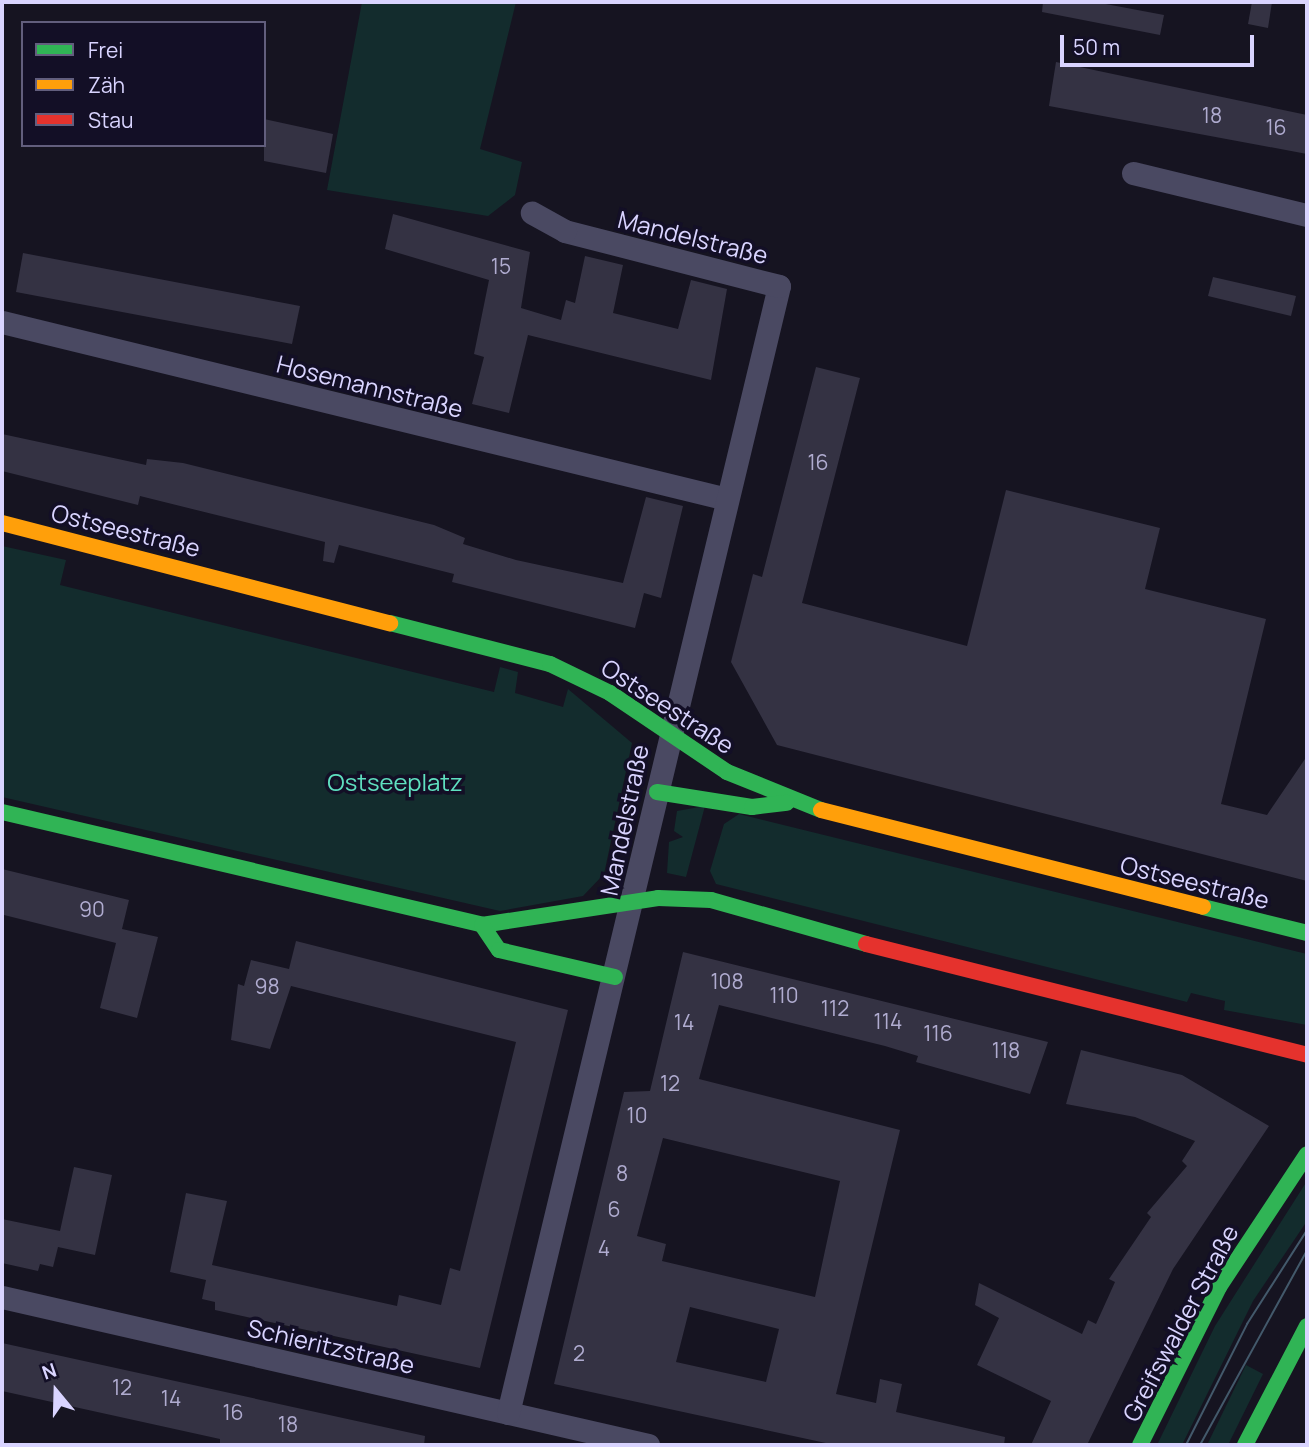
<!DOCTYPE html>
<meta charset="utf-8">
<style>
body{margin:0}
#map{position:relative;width:1309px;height:1447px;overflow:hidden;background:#161421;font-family:Manrope,sans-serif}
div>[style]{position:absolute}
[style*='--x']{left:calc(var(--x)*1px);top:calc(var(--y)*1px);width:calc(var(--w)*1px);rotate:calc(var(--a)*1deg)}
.green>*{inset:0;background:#132c2d}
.building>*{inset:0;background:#343243}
.street>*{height:23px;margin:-11.5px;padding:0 11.5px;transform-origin:11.5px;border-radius:11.5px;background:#4a4962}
.fast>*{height:16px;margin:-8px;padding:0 8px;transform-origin:8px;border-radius:8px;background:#30b455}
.slow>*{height:16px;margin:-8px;padding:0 8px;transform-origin:8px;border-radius:8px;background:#ff9f0a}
.jam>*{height:16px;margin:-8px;padding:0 8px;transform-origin:8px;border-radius:8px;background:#e5322d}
.tram>*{height:2px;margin:-1px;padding:0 1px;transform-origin:1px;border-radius:1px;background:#43596b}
span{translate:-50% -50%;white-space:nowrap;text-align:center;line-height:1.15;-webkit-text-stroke:7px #130f26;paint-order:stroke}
.number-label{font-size:21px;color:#b0acd0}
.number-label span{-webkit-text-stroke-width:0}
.street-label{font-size:24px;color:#d9d4ff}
.park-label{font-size:24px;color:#5fe0c0}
.frame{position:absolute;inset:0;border:4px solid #d9d4ff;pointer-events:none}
.legend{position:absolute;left:21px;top:21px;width:245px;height:126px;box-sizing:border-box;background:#130f26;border:2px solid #625e7d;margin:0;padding:9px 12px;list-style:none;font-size:21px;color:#d9d4ff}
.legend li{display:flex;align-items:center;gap:14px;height:35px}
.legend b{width:35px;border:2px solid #625e7d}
.north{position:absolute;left:21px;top:1356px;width:70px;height:70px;-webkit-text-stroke:5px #130f26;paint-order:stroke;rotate:341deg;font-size:19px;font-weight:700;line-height:28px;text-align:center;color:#d9d4ff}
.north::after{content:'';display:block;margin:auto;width:24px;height:32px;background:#d9d4ff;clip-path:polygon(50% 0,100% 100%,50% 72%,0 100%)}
.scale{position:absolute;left:1060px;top:35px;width:194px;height:32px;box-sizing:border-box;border:4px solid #d9d4ff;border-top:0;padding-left:9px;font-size:21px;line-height:24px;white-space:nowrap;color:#d9d4ff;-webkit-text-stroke:5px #130f26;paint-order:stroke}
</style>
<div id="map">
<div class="green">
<i style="clip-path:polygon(362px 2px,516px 2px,480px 149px,522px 162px,515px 195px,488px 216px,327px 190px)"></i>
<i style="clip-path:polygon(2px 546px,66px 560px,60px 585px,494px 692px,500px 667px,518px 672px,515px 693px,563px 707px,568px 689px,632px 743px,604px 874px,583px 896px,500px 911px,2px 797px)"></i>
<i style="clip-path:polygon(705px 806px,686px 877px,667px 873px,669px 842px,683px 837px,674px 831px,677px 811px)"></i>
<i style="clip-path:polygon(739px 814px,1307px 954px,1307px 1025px,1224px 1010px,1225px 1001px,1191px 993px,1187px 1002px,716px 884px,710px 871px,724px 824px)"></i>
<i style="clip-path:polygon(1307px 1181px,1307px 1221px,1253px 1301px,1182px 1445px,1157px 1445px,1215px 1326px)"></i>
<i style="clip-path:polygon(1246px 1365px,1263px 1374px,1228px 1445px,1207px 1445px)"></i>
</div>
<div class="building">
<i style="clip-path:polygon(1043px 2px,1095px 2px,1164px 15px,1160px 35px,1042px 12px)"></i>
<i style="clip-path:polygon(1252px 2px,1272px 2px,1268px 28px,1248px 24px)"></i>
<i style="clip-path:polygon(1056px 62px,1307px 115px,1307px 154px,1049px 106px)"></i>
<i style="clip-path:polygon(264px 119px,333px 134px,326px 173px,264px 161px)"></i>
<i style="clip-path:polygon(393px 214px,530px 252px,521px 308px,561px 320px,566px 300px,575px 303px,585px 256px,623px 265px,613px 313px,678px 329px,691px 280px,727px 289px,711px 380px,528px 335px,509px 413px,472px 404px,484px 357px,474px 354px,489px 280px,385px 249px)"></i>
<i style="clip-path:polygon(23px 253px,300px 306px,292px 344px,16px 292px)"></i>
<i style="clip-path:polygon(1213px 277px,1296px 296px,1291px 316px,1208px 296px)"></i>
<i style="clip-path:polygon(816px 367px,860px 378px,802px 603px,967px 646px,1006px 490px,1160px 528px,1145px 589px,1266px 619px,1221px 804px,1267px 815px,1307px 756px,1307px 881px,777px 745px,731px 662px,753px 574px,762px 577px)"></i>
<i style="clip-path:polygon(2px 434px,146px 465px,147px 459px,183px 463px,434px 525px,465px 538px,463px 544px,516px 560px,623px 583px,646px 497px,683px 506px,661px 598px,644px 593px,635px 628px,452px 582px,454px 574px,339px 545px,334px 563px,323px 561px,325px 542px,140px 496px,138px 505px,2px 471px)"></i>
<i style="clip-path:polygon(2px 869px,129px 900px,122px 929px,158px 937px,137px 1018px,100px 1008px,116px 943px,4px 915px)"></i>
<i style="clip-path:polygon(296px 941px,568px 1010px,480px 1368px,215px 1310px,215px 1302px,202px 1299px,206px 1280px,170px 1272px,186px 1193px,227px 1201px,212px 1265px,397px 1306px,399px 1295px,441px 1305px,450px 1268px,460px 1271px,516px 1042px,291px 986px,270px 1049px,231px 1040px,238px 984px,244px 986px,251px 960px,289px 969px)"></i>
<i style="clip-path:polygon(evenodd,683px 952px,1048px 1042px,1030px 1094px,916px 1062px,918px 1056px,885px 1046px,719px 1005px,699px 1079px,900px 1130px,836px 1394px,876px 1403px,880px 1379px,902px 1384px,896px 1412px,1005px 1437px,1004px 1445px,835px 1445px,554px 1384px,624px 1092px,650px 1091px,683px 952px,663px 1138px,840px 1181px,815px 1297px,662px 1261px,666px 1244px,637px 1236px,663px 1138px,683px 952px,690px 1307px,779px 1329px,766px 1382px,676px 1362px,690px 1307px)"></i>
<i style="clip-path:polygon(1081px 1050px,1182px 1075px,1269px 1126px,1173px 1269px,1087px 1445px,1031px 1445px,1051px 1401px,977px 1365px,999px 1318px,975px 1305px,979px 1283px,1082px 1334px,1088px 1320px,1096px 1324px,1115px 1282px,1109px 1279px,1151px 1217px,1147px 1213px,1187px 1166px,1182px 1161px,1195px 1141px,1135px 1117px,1066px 1104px)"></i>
<i style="clip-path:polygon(74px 1167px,112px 1175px,95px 1255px,58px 1247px,53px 1267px,40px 1264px,38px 1271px,2px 1263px,2px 1219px,60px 1231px)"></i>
<i style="clip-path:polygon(2px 1343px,425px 1436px,424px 1445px,220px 1445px,220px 1439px,2px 1391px)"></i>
</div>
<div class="street">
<i style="--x:1133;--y:173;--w:179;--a:13.6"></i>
<i style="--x:2;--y:322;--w:746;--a:13.72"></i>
<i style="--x:2;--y:1297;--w:663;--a:12.9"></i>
<i style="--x:508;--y:1413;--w:1159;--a:-76.48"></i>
<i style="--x:779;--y:286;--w:221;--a:-165.6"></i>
<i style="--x:565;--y:231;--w:38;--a:-151"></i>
</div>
<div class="fast">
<i style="--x:390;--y:623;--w:165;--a:14.4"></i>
<i style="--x:550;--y:664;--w:67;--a:25.8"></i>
<i style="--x:610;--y:693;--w:141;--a:34"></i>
<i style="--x:727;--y:772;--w:101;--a:22"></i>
<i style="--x:657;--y:792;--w:96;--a:9"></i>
<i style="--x:752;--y:807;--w:35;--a:-7"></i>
<i style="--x:2;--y:812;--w:493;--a:13.2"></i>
<i style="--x:482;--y:925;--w:178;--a:-8.7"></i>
<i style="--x:658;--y:898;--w:53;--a:2.2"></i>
<i style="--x:711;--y:900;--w:161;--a:15.8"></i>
<i style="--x:1203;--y:907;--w:107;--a:14"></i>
<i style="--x:482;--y:925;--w:30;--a:56"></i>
<i style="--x:499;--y:950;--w:119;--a:13.1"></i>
<i style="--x:1140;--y:1445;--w:177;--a:-63.4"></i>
<i style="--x:1219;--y:1287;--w:159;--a:-56.5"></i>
<i style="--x:1245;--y:1445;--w:134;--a:-62.5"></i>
</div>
<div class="slow">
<i style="--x:2;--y:523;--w:401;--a:14.5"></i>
<i style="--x:821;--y:810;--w:394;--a:14.2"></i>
</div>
<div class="jam">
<i style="--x:866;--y:944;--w:455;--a:14.1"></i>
</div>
<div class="tram">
<i style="--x:1186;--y:1445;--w:136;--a:-63.2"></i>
<i style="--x:1247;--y:1324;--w:112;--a:-57.4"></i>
<i style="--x:1200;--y:1445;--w:222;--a:-61.2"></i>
</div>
<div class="number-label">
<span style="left:1212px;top:115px">18</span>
<span style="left:1276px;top:127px">16</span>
<span style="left:501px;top:266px">15</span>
<span style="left:818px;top:462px">16</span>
<span style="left:92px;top:909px">90</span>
<span style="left:727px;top:981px">108</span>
<span style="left:267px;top:986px">98</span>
<span style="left:784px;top:995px">110</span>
<span style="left:835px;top:1008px">112</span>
<span style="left:888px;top:1021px">114</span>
<span style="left:684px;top:1022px">14</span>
<span style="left:938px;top:1033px">116</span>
<span style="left:1006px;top:1050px">118</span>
<span style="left:670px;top:1083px">12</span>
<span style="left:637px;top:1115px">10</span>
<span style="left:622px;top:1173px">8</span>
<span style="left:614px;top:1209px">6</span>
<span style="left:604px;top:1248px">4</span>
<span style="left:579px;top:1353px">2</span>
<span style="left:122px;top:1387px">12</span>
<span style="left:171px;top:1398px">14</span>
<span style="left:233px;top:1412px">16</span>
<span style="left:288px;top:1424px">18</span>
</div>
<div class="street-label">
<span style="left:693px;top:237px;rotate:14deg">Mandelstraße</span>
<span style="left:370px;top:386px;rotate:14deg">Hosemannstraße</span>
<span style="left:126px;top:530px;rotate:14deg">Ostseestraße</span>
<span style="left:668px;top:706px;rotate:33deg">Ostseestraße</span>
<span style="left:624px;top:820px;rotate:-78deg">Mandelstraße</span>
<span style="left:1195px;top:882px;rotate:14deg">Ostseestraße</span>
<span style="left:1180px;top:1323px;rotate:-62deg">Greifswalder Straße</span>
<span style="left:331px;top:1346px;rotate:13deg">Schieritzstraße</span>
</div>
<div class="park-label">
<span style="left:395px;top:782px">Ostseeplatz</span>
</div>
<div class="frame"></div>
<ul class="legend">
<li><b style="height:9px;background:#30b455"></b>Frei</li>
<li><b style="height:9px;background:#ff9f0a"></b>Zäh</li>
<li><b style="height:9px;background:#e5322d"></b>Stau</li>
</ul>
<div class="north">N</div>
<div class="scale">50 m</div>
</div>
